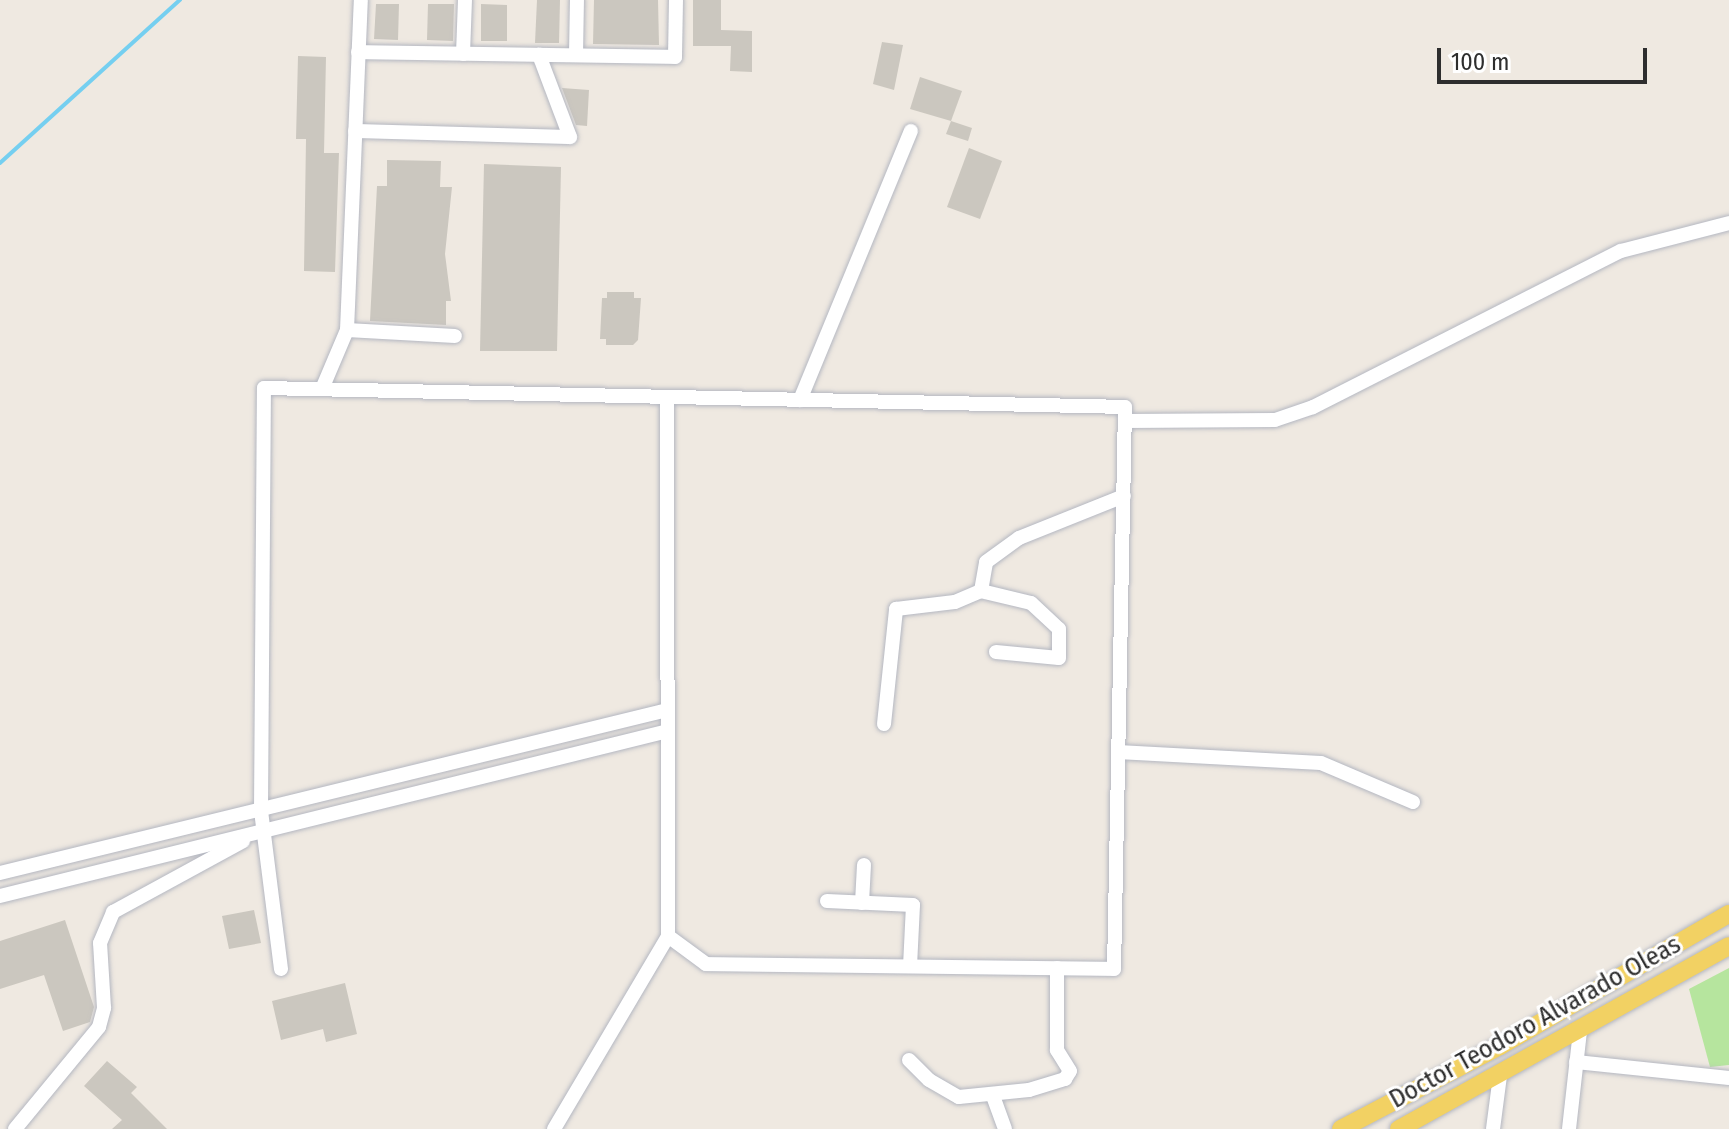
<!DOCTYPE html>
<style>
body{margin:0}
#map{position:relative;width:1729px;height:1129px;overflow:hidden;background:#efe9e1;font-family:"Fira Sans Condensed",sans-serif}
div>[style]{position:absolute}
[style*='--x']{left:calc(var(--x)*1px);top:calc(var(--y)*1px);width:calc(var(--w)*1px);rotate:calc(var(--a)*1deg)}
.green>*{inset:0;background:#b6e59e}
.stream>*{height:4px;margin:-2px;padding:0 2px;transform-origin:2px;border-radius:2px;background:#75cff0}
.building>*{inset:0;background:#cbc7bf}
.roads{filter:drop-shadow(0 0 2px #b4b7c1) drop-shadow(0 0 2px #b4b7c1)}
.minor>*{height:14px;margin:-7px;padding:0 7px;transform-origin:7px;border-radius:7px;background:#fff}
.major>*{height:18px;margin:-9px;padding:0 9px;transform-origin:9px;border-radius:9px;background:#f2d163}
span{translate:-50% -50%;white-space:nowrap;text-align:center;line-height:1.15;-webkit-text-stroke:6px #fff;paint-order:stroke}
.street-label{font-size:26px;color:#2e2e2e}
.scale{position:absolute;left:1437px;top:48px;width:210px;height:36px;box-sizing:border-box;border:4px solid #2e2e2e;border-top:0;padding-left:10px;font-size:24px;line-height:28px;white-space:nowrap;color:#2e2e2e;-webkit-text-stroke:6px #fff;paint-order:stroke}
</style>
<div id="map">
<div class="green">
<i style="clip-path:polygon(1729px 968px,1729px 1065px,1710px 1067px,1689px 989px)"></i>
</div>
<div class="stream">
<i style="--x:0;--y:163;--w:243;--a:-42.2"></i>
</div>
<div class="building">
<i style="clip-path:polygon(537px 0,560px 0,559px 43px,535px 43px)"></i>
<i style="clip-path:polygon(594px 0,658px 0,659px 45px,593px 44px)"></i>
<i style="clip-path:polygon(693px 0,721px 0,721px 30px,752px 31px,752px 72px,730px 71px,731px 46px,693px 46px)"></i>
<i style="clip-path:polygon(376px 4px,399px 4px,398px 40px,374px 39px)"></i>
<i style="clip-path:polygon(428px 4px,454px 4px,453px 41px,427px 40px)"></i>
<i style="clip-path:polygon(481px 4px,507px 5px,507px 41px,481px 41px)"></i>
<i style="clip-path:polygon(882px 42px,903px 45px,894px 90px,873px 84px)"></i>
<i style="clip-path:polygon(298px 56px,326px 57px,324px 153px,339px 153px,335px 272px,304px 271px,306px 139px,296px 139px)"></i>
<i style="clip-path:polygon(920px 77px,962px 91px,951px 121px,910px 109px)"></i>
<i style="clip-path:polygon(562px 88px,589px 90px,587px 126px,576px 125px)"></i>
<i style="clip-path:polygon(951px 121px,972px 128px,968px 141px,946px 134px)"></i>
<i style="clip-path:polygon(969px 148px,1002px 161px,980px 219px,947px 207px)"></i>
<i style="clip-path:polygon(387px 160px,441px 161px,440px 187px,452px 187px,445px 254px,451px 301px,446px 301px,446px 325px,370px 321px,377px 186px,387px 186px)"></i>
<i style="clip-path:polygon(484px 164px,561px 167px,557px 351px,480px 351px)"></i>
<i style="clip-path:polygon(607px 292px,634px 292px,634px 298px,641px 298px,638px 340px,633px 345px,606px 345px,606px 339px,600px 339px,602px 298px,607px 298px)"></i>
<i style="clip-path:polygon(254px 910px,261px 943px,229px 949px,222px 916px)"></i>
<i style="clip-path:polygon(65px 920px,94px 1007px,90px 1022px,63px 1031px,44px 975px,0 989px,0 941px)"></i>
<i style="clip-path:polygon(345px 983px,357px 1034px,326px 1042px,323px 1029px,281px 1040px,272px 1001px)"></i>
<i style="clip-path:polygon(107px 1061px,137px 1087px,131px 1093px,167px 1129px,112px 1129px,122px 1120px,84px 1086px)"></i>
</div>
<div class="roads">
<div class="minor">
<i style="--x:358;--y:52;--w:317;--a:0.9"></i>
<i style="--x:675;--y:57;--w:57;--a:-89"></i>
<i style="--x:463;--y:54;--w:54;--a:-87.9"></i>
<i style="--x:576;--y:55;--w:55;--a:-89"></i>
<i style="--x:355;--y:131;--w:215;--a:1.6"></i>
<i style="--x:570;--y:137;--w:88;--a:-110.7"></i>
<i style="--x:347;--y:330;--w:108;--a:3.2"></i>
<i style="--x:322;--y:389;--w:64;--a:-67"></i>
<i style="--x:347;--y:330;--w:330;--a:-87.6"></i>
<i style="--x:800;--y:400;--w:291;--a:-67.6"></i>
<i style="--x:1125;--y:421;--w:150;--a:-0.4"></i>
<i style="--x:1275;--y:420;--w:40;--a:-18.9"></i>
<i style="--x:1313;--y:407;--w:345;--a:-26.9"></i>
<i style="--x:1621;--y:251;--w:112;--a:-14.5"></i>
<i style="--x:996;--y:652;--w:63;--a:5.4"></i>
<i style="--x:1059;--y:658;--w:29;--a:-90"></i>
<i style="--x:1059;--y:629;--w:38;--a:-137"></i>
<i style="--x:1031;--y:603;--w:51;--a:-166.5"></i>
<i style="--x:981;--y:591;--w:29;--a:-80"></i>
<i style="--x:986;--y:562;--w:41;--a:-36"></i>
<i style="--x:1019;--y:538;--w:113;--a:-21.8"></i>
<i style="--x:884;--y:724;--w:116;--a:-84"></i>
<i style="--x:896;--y:609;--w:59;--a:-6.8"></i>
<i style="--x:955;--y:602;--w:28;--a:-23"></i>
<i style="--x:1118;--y:752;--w:203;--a:3.1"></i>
<i style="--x:1321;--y:763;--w:100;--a:23"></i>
<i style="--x:0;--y:873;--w:687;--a:-13.73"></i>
<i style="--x:0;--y:896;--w:688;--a:-13.87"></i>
<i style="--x:827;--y:901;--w:86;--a:2.7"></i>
<i style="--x:913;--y:905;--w:61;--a:92.8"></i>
<i style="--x:862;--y:903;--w:38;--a:-87"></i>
<i style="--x:281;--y:969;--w:160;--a:-97.2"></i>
<i style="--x:261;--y:810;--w:422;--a:-89.6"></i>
<i style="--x:264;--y:388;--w:861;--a:1.26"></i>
<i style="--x:1125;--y:407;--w:562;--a:91.12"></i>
<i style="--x:1114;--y:969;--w:408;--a:-179.3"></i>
<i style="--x:706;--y:964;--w:47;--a:-143.6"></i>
<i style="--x:909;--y:1060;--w:28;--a:45"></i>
<i style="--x:929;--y:1080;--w:34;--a:30"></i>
<i style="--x:959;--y:1097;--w:70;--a:-5.7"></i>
<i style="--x:1029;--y:1090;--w:38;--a:-17"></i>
<i style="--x:1065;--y:1079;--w:9;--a:-58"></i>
<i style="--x:1070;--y:1071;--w:25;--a:-122"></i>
<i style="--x:1057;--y:1050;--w:82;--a:-90"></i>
<i style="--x:1576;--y:1062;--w:154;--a:6"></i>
<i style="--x:993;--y:1096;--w:35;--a:70"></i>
<i style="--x:15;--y:1129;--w:132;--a:-50.5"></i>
<i style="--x:99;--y:1027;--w:20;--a:-75"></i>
<i style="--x:104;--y:1008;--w:65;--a:-93.5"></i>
<i style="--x:100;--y:943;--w:34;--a:-67"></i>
<i style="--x:113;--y:912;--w:148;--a:-28.6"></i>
<i style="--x:554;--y:1129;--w:224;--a:-59.4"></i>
<i style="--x:668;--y:936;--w:539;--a:-90.11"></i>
<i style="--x:1493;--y:1129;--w:53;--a:-82.5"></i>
<i style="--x:1569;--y:1129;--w:99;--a:-83.6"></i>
</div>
<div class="major">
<i style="--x:1341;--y:1129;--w:179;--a:-27.6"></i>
<i style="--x:1500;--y:1046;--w:264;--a:-30"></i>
<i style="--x:1399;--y:1129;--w:377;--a:-29"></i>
</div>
</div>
<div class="street-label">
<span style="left:1535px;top:1022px;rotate:-29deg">Doctor Teodoro Alvarado Oleas</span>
</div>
<div class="scale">100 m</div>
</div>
